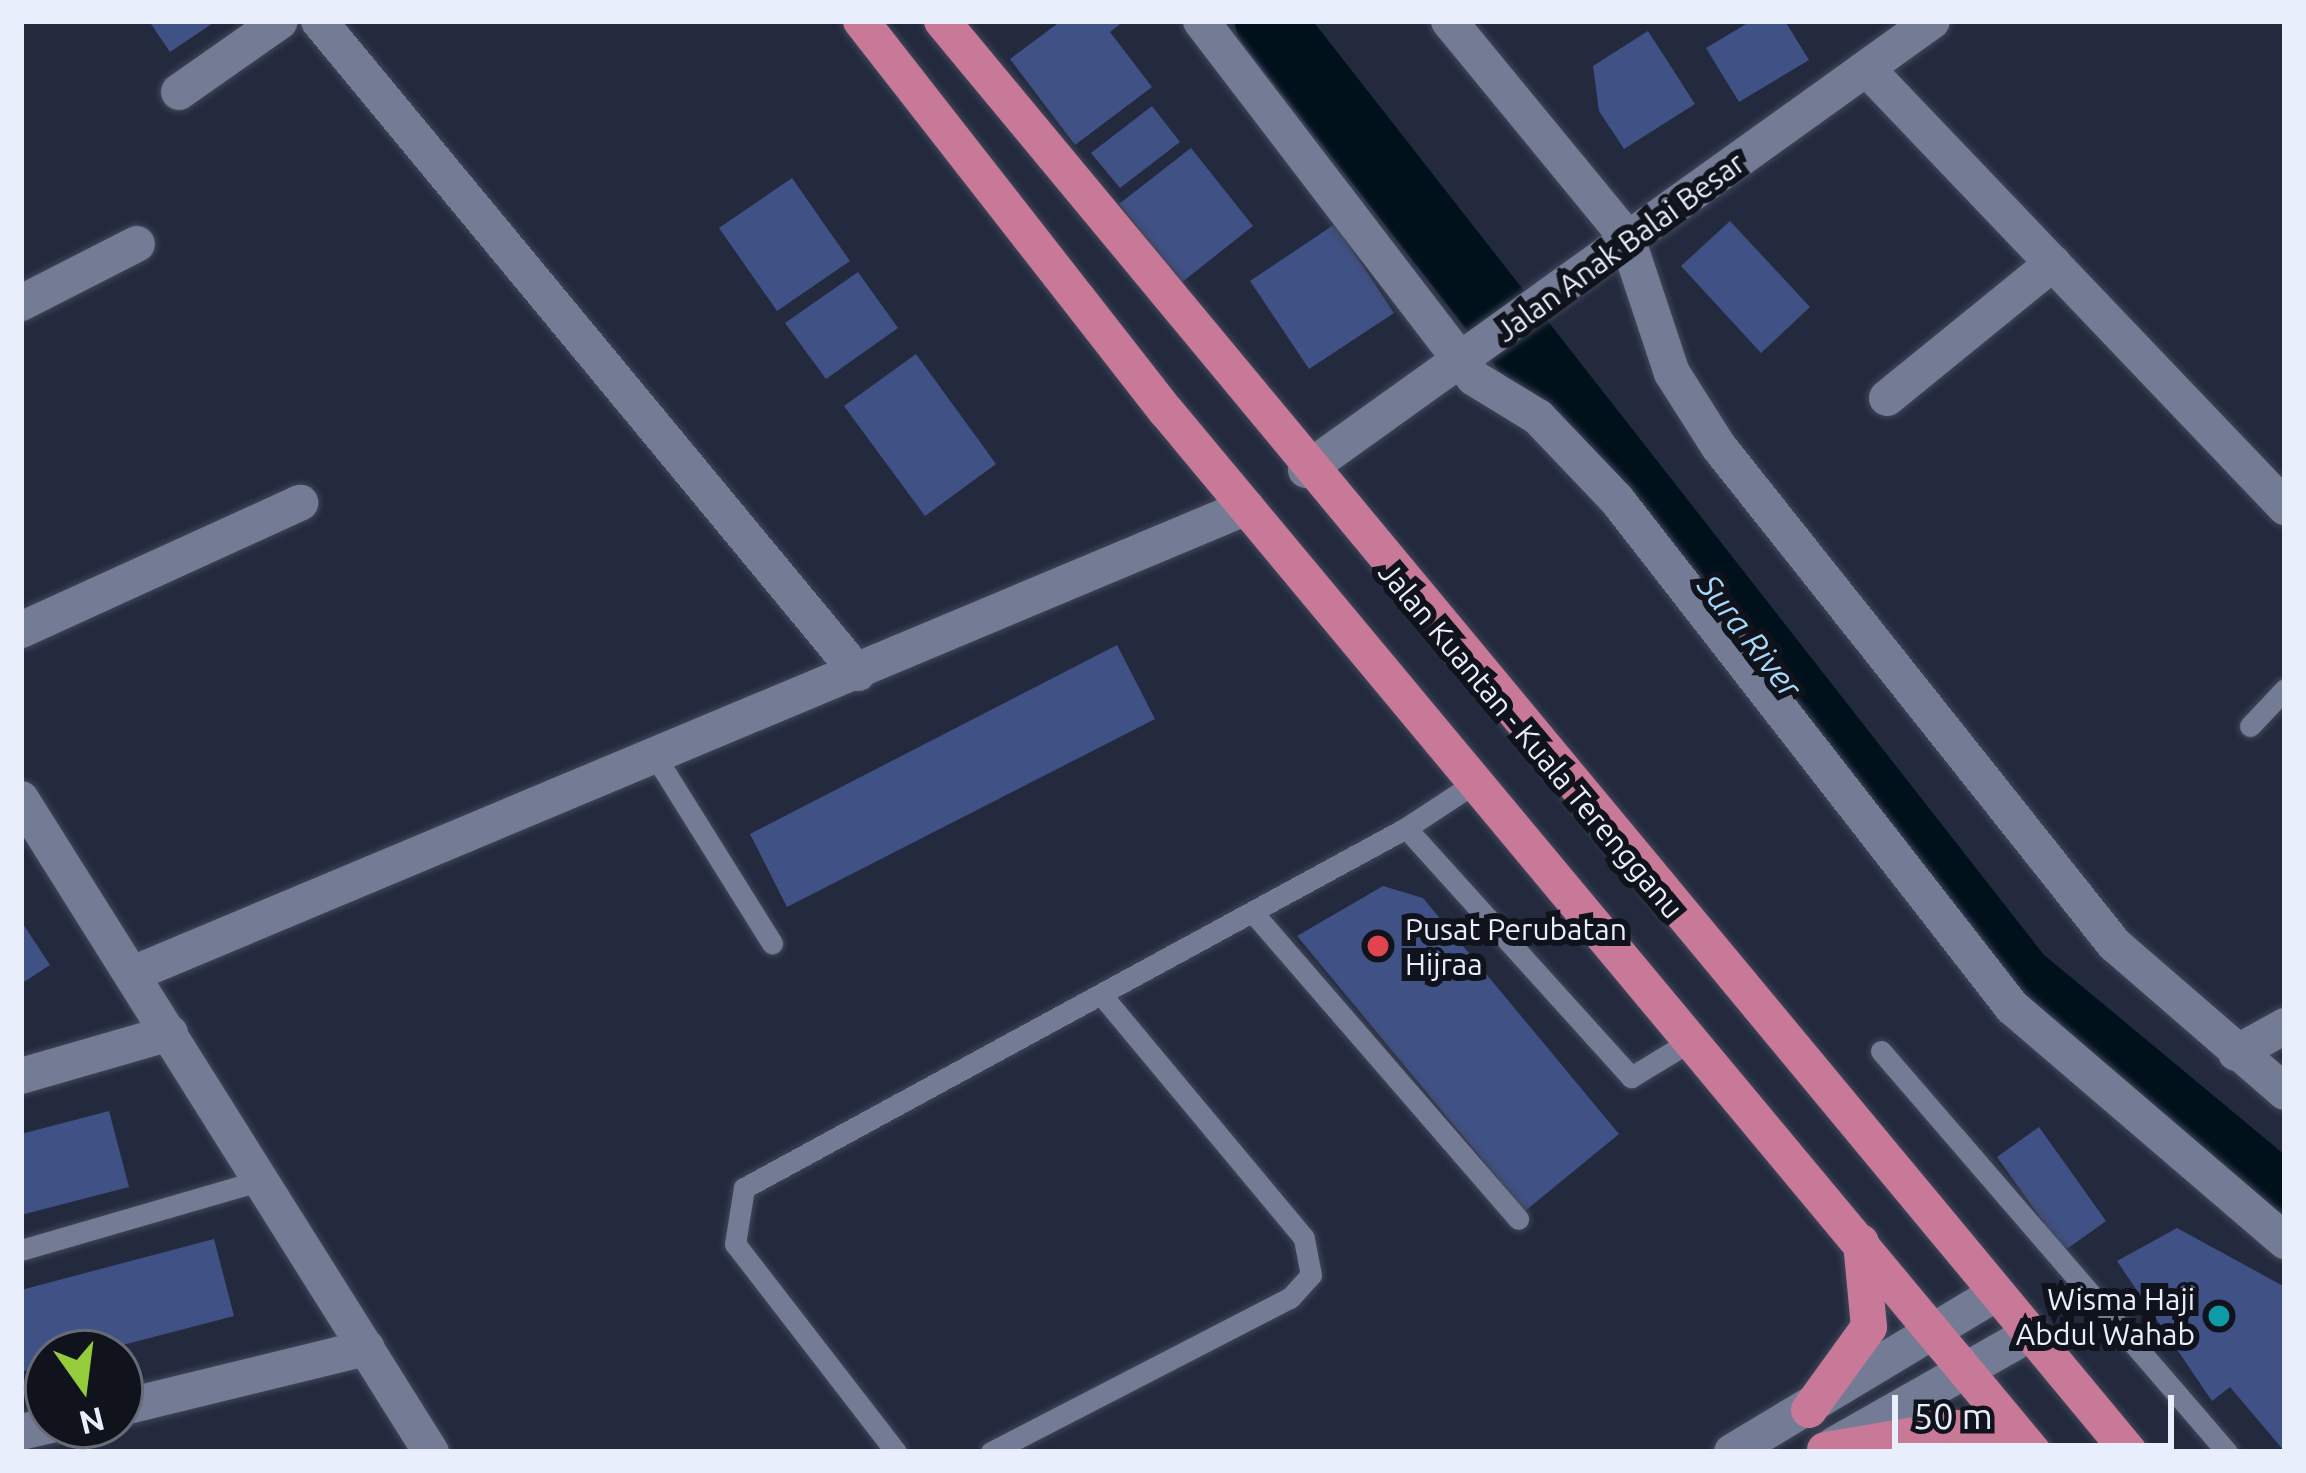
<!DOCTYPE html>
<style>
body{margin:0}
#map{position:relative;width:2306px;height:1473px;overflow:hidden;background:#232a3e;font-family:Ubuntu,sans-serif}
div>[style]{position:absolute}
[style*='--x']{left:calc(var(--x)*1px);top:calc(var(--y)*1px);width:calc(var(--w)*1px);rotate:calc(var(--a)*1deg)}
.river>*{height:69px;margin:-34.5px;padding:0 34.5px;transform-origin:34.5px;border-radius:34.5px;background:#01111c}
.building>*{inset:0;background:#405185}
.roads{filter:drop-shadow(0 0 3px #414759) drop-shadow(0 0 3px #414759)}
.service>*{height:21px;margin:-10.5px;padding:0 10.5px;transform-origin:10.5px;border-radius:10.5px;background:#737c94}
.minor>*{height:36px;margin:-18px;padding:0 18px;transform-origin:18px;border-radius:18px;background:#737c94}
.tertiary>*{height:36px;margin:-18px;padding:0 18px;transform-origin:18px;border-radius:18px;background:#737c94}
.trunk>*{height:36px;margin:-18px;padding:0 18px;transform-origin:18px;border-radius:18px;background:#c87997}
.dots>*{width:33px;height:33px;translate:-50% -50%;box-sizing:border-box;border:6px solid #10131c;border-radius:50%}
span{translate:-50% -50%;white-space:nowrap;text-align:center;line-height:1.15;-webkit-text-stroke:12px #10131c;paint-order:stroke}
.street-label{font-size:30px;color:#e9eefc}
.poi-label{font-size:30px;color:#e9eefc}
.left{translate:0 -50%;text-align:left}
.right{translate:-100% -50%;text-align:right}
.water-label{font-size:33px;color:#a5d8f9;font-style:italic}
.frame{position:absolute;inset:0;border:24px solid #e9eefc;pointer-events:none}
.north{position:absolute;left:24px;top:1329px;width:120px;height:120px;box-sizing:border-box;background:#10131c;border:3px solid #676b76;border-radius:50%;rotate:166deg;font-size:33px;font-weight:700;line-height:48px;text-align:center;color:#e9eefc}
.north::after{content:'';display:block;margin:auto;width:42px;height:54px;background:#94cc3c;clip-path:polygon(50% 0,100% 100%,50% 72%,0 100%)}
.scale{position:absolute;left:1892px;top:1395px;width:282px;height:54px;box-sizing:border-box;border:6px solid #e9eefc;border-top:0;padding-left:15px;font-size:36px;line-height:42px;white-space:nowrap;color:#e9eefc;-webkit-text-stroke:9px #10131c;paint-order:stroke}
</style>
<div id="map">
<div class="river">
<i style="--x:1269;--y:21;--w:1215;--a:51.95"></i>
<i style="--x:2018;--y:978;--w:347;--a:39.7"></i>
</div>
<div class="building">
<i style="clip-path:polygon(149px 21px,216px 21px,170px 52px)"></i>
<i style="clip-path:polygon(1061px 21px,1124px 21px,1110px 32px,1152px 87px,1075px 145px,1010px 59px)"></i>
<i style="clip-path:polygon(1751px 21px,1785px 21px,1809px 60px,1739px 102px,1706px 48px)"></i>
<i style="clip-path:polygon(1648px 31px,1695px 104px,1624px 149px,1599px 111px,1593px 66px)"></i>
<i style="clip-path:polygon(1152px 106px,1180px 142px,1120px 188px,1091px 153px)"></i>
<i style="clip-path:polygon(1191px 148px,1253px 226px,1181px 283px,1119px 204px)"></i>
<i style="clip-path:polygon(792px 178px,850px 261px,777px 311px,719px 228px)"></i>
<i style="clip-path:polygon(1730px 221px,1810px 307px,1761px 353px,1681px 266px)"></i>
<i style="clip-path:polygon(1335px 224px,1394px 313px,1309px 369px,1250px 281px)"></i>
<i style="clip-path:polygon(858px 272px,898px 328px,826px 379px,785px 323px)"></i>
<i style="clip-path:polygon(916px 354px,996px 464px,925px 516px,844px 406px)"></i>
<i style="clip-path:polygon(1117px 645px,1155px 719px,787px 907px,750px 834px)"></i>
<i style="clip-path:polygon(1383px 886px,1423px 898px,1619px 1134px,1525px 1211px,1297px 936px)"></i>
<i style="clip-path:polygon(21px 921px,50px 965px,21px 984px)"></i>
<i style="clip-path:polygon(109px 1111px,129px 1187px,21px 1215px,21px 1134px)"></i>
<i style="clip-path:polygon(2039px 1127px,2106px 1221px,2064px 1251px,1997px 1157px)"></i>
<i style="clip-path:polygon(2177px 1228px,2285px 1287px,2285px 1452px,2230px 1387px,2212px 1401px,2117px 1261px)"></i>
<i style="clip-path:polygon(214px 1239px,234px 1316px,92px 1353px,48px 1353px,48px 1365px,21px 1372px,21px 1290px)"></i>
</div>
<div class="roads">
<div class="service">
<i style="--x:2250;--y:726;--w:51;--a:-46.6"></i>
<i style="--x:655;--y:756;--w:221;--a:58"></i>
<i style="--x:1476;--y:782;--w:84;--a:146.7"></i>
<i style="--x:1406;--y:828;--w:336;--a:47.9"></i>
<i style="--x:1631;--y:1077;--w:74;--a:-31.1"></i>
<i style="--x:1255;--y:915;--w:402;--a:49.1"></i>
<i style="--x:1881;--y:1051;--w:530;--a:49.21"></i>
<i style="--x:21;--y:1250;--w:251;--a:-16.2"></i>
<i style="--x:896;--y:1452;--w:263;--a:-127.7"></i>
<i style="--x:735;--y:1244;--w:57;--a:-80.9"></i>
<i style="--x:744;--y:1188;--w:754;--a:-28.54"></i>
<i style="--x:991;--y:1452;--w:336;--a:-27.3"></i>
<i style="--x:1290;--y:1298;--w:31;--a:-48"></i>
<i style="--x:1311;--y:1275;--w:38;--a:-101"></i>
<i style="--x:1304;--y:1238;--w:312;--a:-129.8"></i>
</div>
<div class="minor">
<i style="--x:319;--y:21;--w:846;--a:50.42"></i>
<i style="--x:1201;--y:21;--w:449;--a:52.6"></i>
<i style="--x:1474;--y:378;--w:75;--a:31.4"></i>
<i style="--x:1538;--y:417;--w:115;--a:46.4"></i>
<i style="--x:1617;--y:500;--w:643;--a:52.08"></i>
<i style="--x:2012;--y:1007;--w:360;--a:40.6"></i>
<i style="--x:1449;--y:21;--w:281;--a:50.6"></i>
<i style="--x:1627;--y:238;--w:142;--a:71.6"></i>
<i style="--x:1672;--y:373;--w:88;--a:57.6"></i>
<i style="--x:1719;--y:447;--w:635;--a:51.52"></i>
<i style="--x:2114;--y:944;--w:226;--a:40.9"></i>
<i style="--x:1869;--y:71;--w:603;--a:46.34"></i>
<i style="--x:179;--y:92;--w:123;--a:-35.1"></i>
<i style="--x:21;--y:303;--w:130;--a:-27"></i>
<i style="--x:1887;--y:398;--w:214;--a:-39.1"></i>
<i style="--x:21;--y:630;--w:307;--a:-24.5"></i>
<i style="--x:21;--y:799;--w:771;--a:57.88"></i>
<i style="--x:137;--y:972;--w:1203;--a:-22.73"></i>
<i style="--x:2236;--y:1053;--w:56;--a:-28.9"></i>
<i style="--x:21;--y:1076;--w:155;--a:-16.1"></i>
<i style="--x:120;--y:1408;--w:254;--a:-13.7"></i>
<i style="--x:21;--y:1432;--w:32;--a:-13"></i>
</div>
<div class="tertiary">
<i style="--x:1306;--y:470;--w:770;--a:-35.65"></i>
<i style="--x:1834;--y:1445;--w:224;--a:-29.6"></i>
<i style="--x:1732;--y:1452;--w:307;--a:-31"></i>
</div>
<div class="trunk">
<i style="--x:861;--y:21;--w:495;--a:52"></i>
<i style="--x:1166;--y:411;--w:1355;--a:50.21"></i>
<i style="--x:942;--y:21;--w:1859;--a:50.32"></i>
<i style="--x:1809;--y:1410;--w:102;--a:-54.1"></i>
<i style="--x:1869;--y:1327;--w:85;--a:-95.4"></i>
<i style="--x:1825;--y:1450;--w:133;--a:-9.5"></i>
<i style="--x:1956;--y:1428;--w:78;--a:18"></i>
</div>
</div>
<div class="dots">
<i style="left:1378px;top:946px;background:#e0444e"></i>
<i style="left:2219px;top:1316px;background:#0f9aa8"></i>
</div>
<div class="street-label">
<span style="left:1620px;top:247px;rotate:-36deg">Jalan Anak Balai Besar</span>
<span style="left:1531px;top:740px;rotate:50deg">Jalan Kuantan - Kuala Terengganu</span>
</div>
<div class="poi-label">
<span class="left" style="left:1405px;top:946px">Pusat Perubatan<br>Hijraa</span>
<span class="right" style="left:2195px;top:1316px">Wisma Haji<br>Abdul Wahab</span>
</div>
<div class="water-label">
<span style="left:1750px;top:636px;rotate:52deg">Sura River</span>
</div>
<div class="frame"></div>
<div class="north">N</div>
<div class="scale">50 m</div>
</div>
